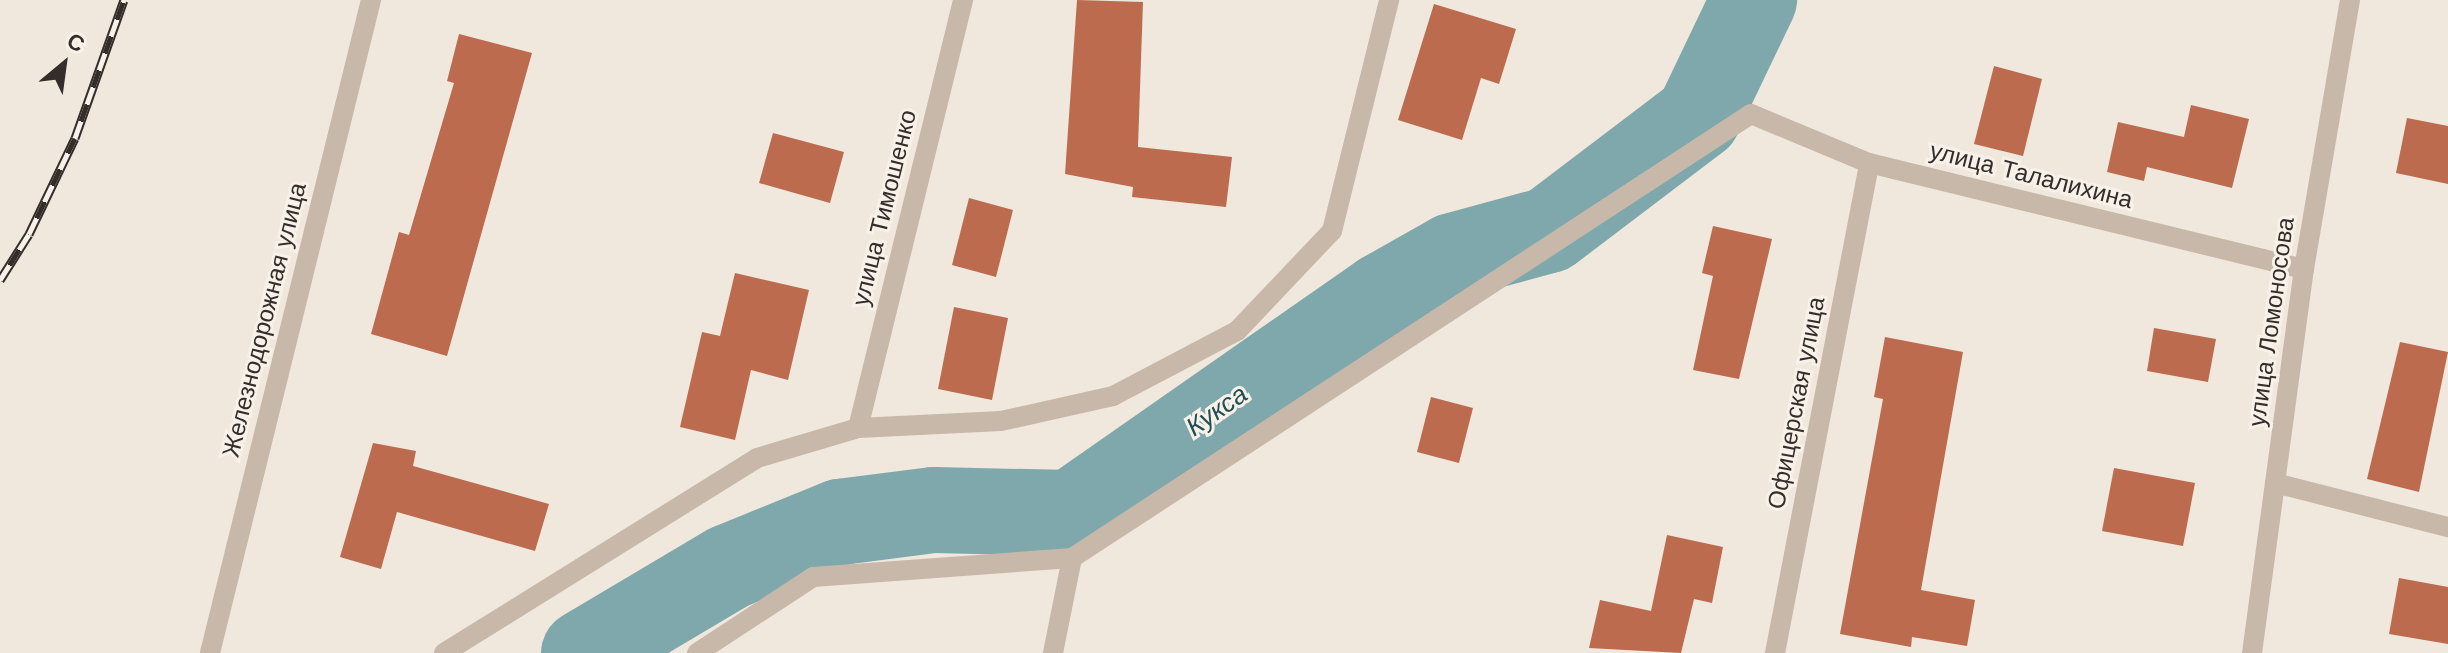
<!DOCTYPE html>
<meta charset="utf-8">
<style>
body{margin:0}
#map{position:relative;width:2448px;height:653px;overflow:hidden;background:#f0e7dd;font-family:"Work Sans",sans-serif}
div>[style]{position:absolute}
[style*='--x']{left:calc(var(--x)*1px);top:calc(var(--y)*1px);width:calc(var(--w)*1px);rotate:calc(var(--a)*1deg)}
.river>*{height:86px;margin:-43px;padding:0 43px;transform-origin:43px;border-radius:43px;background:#7ea8ab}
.building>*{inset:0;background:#bc6b4f}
.minor>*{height:20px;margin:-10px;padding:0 10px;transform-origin:10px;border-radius:10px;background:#c7b8aa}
.rail>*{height:9px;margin-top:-4.5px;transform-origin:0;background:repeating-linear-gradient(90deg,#f8f1e9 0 18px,#352d29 0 36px);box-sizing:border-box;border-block:2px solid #352d29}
span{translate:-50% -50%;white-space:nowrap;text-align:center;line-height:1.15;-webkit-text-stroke:6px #f8f1e9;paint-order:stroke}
.street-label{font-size:24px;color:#352d29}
.water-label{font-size:26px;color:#224f53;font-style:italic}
.north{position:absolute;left:24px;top:24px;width:80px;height:80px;-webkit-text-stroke:6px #f8f1e9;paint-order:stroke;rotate:29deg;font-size:22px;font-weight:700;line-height:32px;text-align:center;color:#352d29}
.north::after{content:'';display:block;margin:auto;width:28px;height:36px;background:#352d29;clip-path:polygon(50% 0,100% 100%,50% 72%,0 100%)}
</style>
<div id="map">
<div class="river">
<i style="--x:584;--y:653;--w:169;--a:-30.7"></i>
<i style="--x:729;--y:567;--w:120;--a:-22.1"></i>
<i style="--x:840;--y:522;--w:95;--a:-7.3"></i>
<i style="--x:934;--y:510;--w:137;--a:1.3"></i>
<i style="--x:1071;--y:513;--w:379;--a:-34.9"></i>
<i style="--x:1382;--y:296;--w:81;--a:-29.4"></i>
<i style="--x:1453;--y:256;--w:99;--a:-15.2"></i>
<i style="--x:1549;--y:230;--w:187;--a:-37.2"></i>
<i style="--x:1698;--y:117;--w:130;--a:-64.4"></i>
</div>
<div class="building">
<i style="clip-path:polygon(1077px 0,1143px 2px,1138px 147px,1232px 157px,1226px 207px,1132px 197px,1133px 187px,1065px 174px)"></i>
<i style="clip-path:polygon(1434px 4px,1516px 29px,1499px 84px,1481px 78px,1462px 140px,1398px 120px)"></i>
<i style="clip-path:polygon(459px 34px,532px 53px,447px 356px,371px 334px,399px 232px,409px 235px,454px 83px,447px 81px)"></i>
<i style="clip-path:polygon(1994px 66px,2042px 79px,2023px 156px,1974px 144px)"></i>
<i style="clip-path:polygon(2191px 105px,2249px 119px,2232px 188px,2147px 167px,2144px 181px,2107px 172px,2118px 122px,2184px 137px)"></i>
<i style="clip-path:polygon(2407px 118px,2448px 126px,2448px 184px,2396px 173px)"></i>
<i style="clip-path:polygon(773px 133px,844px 152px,830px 203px,759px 183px)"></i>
<i style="clip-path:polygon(969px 198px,1013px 210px,996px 277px,952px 265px)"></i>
<i style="clip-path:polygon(1713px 226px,1772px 239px,1739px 379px,1693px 370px,1713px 276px,1702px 273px)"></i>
<i style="clip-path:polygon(735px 273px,809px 290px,788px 380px,751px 370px,735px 440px,680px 427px,702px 332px,720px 336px)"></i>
<i style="clip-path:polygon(954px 307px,1008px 318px,992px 400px,938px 389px)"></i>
<i style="clip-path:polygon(2154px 328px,2216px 339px,2208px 382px,2147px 371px)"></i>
<i style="clip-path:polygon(1885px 337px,1963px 352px,1921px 590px,1975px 600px,1967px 646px,1912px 637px,1911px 647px,1840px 634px,1883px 399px,1874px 397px)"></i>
<i style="clip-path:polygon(2400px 342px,2448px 352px,2419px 492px,2367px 479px)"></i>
<i style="clip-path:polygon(1431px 397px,1473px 408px,1459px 463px,1417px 452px)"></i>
<i style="clip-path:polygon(373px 443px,416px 451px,413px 466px,549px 504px,535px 551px,397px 512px,381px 569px,340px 557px)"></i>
<i style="clip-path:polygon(2114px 468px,2195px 483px,2183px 546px,2102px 531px)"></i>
<i style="clip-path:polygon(1667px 535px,1723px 547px,1712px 603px,1694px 599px,1681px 653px,1589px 648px,1600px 600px,1651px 611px)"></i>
<i style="clip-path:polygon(2399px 578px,2448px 587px,2448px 644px,2389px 634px)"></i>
</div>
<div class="minor">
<i style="--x:858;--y:428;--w:441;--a:-76.2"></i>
<i style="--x:2275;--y:483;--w:179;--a:14.3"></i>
<i style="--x:210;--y:653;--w:673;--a:-76.15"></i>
<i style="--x:444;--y:653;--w:369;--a:-31.9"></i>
<i style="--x:757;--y:458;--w:105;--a:-16.5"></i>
<i style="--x:858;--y:428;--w:143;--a:-2.8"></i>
<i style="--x:1001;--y:421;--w:115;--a:-12.6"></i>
<i style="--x:1113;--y:396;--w:140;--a:-27.7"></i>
<i style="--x:1237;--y:331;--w:138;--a:-46.5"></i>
<i style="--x:1332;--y:231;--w:238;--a:-76.1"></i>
<i style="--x:697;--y:653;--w:139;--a:-33.2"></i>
<i style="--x:813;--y:577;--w:260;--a:-4.2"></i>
<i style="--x:1072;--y:558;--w:811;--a:-33.18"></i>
<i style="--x:1751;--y:114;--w:128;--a:22.6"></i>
<i style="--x:1869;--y:163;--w:448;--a:13.7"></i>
<i style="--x:1053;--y:653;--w:97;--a:-78.7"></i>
<i style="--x:1775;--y:653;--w:499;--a:-79.1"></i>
<i style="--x:2252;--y:653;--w:388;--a:-82.3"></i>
<i style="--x:2304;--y:269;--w:273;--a:-80.3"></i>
</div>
<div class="rail">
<i style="--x:0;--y:280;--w:54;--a:-57.8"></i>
<i style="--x:29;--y:234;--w:106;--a:-64.4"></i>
<i style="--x:75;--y:138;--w:146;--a:-70.5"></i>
</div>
<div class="street-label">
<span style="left:2031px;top:176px;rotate:14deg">улица Талалихина</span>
<span style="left:885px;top:208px;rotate:-76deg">улица Тимошенко</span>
<span style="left:265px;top:320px;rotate:-76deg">Железнодорожная улица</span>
<span style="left:2272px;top:322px;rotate:-82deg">улица Ломоносова</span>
<span style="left:1797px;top:403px;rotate:-79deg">Офицерская улица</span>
</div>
<div class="water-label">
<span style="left:1217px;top:411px;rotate:-35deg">Кукса</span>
</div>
<div class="north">С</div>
</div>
